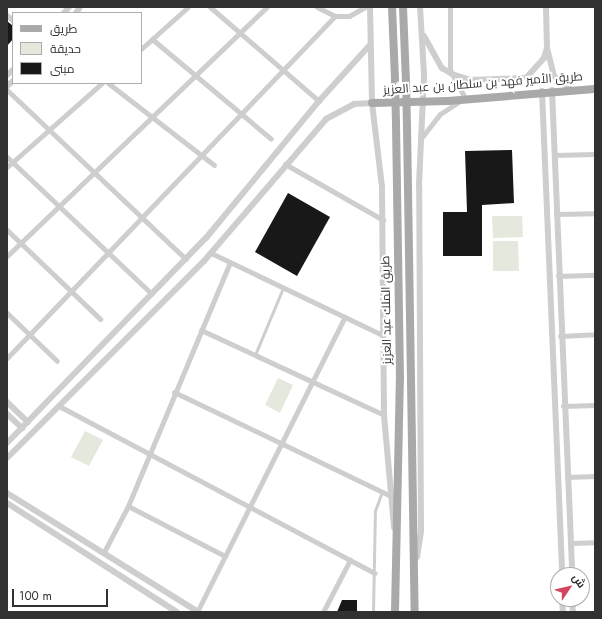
<!DOCTYPE html>
<meta charset="utf-8">
<style>
body{margin:0}
#map{position:relative;width:602px;height:619px;overflow:hidden;background:#fff;font-family:Jost,Cairo,sans-serif}
div>[style]{position:absolute}
[style*='--x']{left:calc(var(--x)*1px);top:calc(var(--y)*1px);width:calc(var(--w)*1px);rotate:calc(var(--a)*1deg)}
.green>*{inset:0;background:#e5e9dd}
.building>*{inset:0;background:#181818}
.service>*{height:2.5px;margin:-1.25px;padding:0 1.25px;transform-origin:1.25px;border-radius:1.25px;background:#cecece}
.minor>*{height:5px;margin:-2.5px;padding:0 2.5px;transform-origin:2.5px;border-radius:2.5px;background:#cecece}
.tertiary>*{height:6px;margin:-3px;padding:0 3px;transform-origin:3px;border-radius:3px;background:#cecece}
.primary>*{height:8px;margin:-4px;padding:0 4px;transform-origin:4px;border-radius:4px;background:#a9a9a9}
.primary-bridge>*{height:8px;margin:-4px;padding:0 4px;transform-origin:4px;border-radius:4px;background:#a9a9a9}
span{translate:-50% -50%;white-space:nowrap;text-align:center;line-height:1.15;-webkit-text-stroke:4px #fff;paint-order:stroke}
.street-label{font-size:12px;color:#313131}
.frame{position:absolute;inset:0;border:8px solid #313131;pointer-events:none}
.legend{position:absolute;left:12px;top:12px;width:130px;height:72px;box-sizing:border-box;background:#fff;border:1px solid #adadad;margin:0;padding:5px 7px;list-style:none;font-size:12px;color:#313131}
.legend li{display:flex;align-items:center;gap:8px;height:20px}
.legend b{width:20px;border:1px solid #adadad}
.north{position:absolute;left:550px;top:567px;width:40px;height:40px;box-sizing:border-box;background:#fff;border:1px solid #adadad;border-radius:50%;rotate:55deg;font-size:11px;font-weight:700;line-height:16px;text-align:center;color:#313131}
.north::after{content:'';display:block;margin:auto;width:14px;height:18px;background:#d44660;clip-path:polygon(50% 0,100% 100%,50% 72%,0 100%)}
.scale{position:absolute;left:12px;top:589px;width:96px;height:18px;box-sizing:border-box;border:2px solid #313131;border-top:0;padding-left:5px;font-size:12px;line-height:14px;white-space:nowrap;color:#313131;-webkit-text-stroke:3px #fff;paint-order:stroke}
</style>
<div id="map">
<div class="green">
<i style="clip-path:polygon(492px 216px,522px 216px,523px 237px,493px 238px)"></i>
<i style="clip-path:polygon(493px 241px,518px 241px,519px 271px,493px 271px)"></i>
<i style="clip-path:polygon(278px 378px,293px 385px,280px 413px,265px 405px)"></i>
<i style="clip-path:polygon(85px 431px,103px 440px,89px 466px,71px 457px)"></i>
</div>
<div class="building">
<i style="clip-path:polygon(7px 21px,13px 26px,13px 39px,7px 46px)"></i>
<i style="clip-path:polygon(512px 150px,514px 203px,482px 205px,482px 256px,443px 256px,443px 212px,467px 212px,465px 151px)"></i>
<i style="clip-path:polygon(288px 193px,330px 217px,297px 276px,255px 252px)"></i>
<i style="clip-path:polygon(342px 600px,357px 600px,357px 612px,337px 612px)"></i>
</div>
<div class="service">
<i style="--x:255;--y:355;--w:73;--a:-67.3"></i>
<i style="--x:373;--y:612;--w:101;--a:-88.9"></i>
<i style="--x:375;--y:511;--w:20;--a:-70"></i>
</div>
<div class="minor">
<i style="--x:210;--y:7;--w:144;--a:40.8"></i>
<i style="--x:317;--y:7;--w:20;--a:27"></i>
<i style="--x:335;--y:16;--w:14;--a:0"></i>
<i style="--x:349;--y:16;--w:18;--a:-29"></i>
<i style="--x:7;--y:15;--w:8;--a:45"></i>
<i style="--x:152;--y:39;--w:155;--a:40"></i>
<i style="--x:141;--y:49;--w:63;--a:-41.8"></i>
<i style="--x:108;--y:83;--w:134;--a:37.7"></i>
<i style="--x:7;--y:90;--w:246;--a:43.4"></i>
<i style="--x:422;--y:137;--w:29;--a:-52"></i>
<i style="--x:440;--y:114;--w:30;--a:-33"></i>
<i style="--x:465;--y:98;--w:32;--a:-118"></i>
<i style="--x:450;--y:70;--w:63;--a:-90"></i>
<i style="--x:554;--y:155;--w:41;--a:-1.4"></i>
<i style="--x:7;--y:157;--w:199;--a:43.4"></i>
<i style="--x:285;--y:164;--w:113;--a:29.7"></i>
<i style="--x:7;--y:167;--w:127;--a:-41.5"></i>
<i style="--x:556;--y:214;--w:39;--a:-1"></i>
<i style="--x:7;--y:230;--w:129;--a:43.7"></i>
<i style="--x:211;--y:253;--w:190;--a:25.6"></i>
<i style="--x:7;--y:256;--w:360;--a:-43.8"></i>
<i style="--x:558;--y:276;--w:37;--a:-2"></i>
<i style="--x:7;--y:313;--w:69;--a:43.8"></i>
<i style="--x:201;--y:330;--w:202;--a:24.9"></i>
<i style="--x:560;--y:336;--w:35;--a:-3"></i>
<i style="--x:7;--y:358;--w:474;--a:-46.2"></i>
<i style="--x:174;--y:392;--w:241;--a:25.6"></i>
<i style="--x:59;--y:406;--w:357;--a:27.9"></i>
<i style="--x:563;--y:406;--w:32;--a:-2"></i>
<i style="--x:567;--y:477;--w:28;--a:-2"></i>
<i style="--x:128;--y:506;--w:109;--a:27.3"></i>
<i style="--x:571;--y:543;--w:24;--a:-2"></i>
<i style="--x:104;--y:552;--w:52;--a:-62.4"></i>
<i style="--x:128;--y:506;--w:264;--a:-67.3"></i>
<i style="--x:197;--y:612;--w:330;--a:-63.4"></i>
<i style="--x:323;--y:612;--w:59;--a:-62.6"></i>
</div>
<div class="tertiary">
<i style="--x:370;--y:7;--w:96;--a:88.8"></i>
<i style="--x:372;--y:103;--w:85;--a:83.2"></i>
<i style="--x:382;--y:187;--w:228;--a:89.5"></i>
<i style="--x:384;--y:415;--w:113;--a:84.9"></i>
<i style="--x:64;--y:13;--w:8;--a:-50"></i>
<i style="--x:76;--y:13;--w:7;--a:-56"></i>
<i style="--x:424;--y:36;--w:37;--a:61"></i>
<i style="--x:442;--y:68;--w:12;--a:31"></i>
<i style="--x:452;--y:74;--w:19;--a:18"></i>
<i style="--x:470;--y:80;--w:56;--a:-2"></i>
<i style="--x:526;--y:78;--w:27;--a:-48"></i>
<i style="--x:544;--y:58;--w:10;--a:-73"></i>
<i style="--x:547;--y:48;--w:41;--a:-91.4"></i>
<i style="--x:547;--y:48;--w:29;--a:76"></i>
<i style="--x:554;--y:76;--w:22;--a:39"></i>
<i style="--x:7;--y:75;--w:8;--a:-40"></i>
<i style="--x:7;--y:86;--w:8;--a:-40"></i>
<i style="--x:552;--y:90;--w:485;--a:87.6"></i>
<i style="--x:542;--y:91;--w:484;--a:87.6"></i>
<i style="--x:7;--y:402;--w:29;--a:44"></i>
<i style="--x:7;--y:414;--w:21;--a:43"></i>
<i style="--x:7;--y:443;--w:286;--a:-45.9"></i>
<i style="--x:206;--y:238;--w:178;--a:-50.5"></i>
<i style="--x:319;--y:101;--w:76;--a:-47.7"></i>
<i style="--x:7;--y:458;--w:279;--a:-45"></i>
<i style="--x:204;--y:261;--w:187;--a:-49.3"></i>
<i style="--x:326;--y:119;--w:32;--a:-28"></i>
<i style="--x:354;--y:104;--w:18;--a:-3"></i>
<i style="--x:7;--y:493;--w:225;--a:31.9"></i>
<i style="--x:7;--y:503;--w:202;--a:32.7"></i>
<i style="--x:417;--y:557;--w:26;--a:-81"></i>
<i style="--x:421;--y:531;--w:346;--a:-90.3"></i>
<i style="--x:419;--y:185;--w:111;--a:-87.4"></i>
<i style="--x:424;--y:74;--w:67;--a:-93.4"></i>
<i style="--x:562;--y:599;--w:13;--a:86"></i>
<i style="--x:572;--y:599;--w:13;--a:86"></i>
</div>
<div class="primary">
<i style="--x:392;--y:7;--w:72;--a:87.6"></i>
<i style="--x:403;--y:7;--w:75;--a:87.7"></i>
<i style="--x:372;--y:103;--w:76;--a:-1.5"></i>
<i style="--x:448;--y:101;--w:147;--a:-4.7"></i>
<i style="--x:407;--y:126;--w:486;--a:89.1"></i>
<i style="--x:395;--y:612;--w:233;--a:-88.8"></i>
<i style="--x:400;--y:379;--w:256;--a:-90.9"></i>
</div>
<div class="primary-bridge">
<i style="--x:395;--y:79;--w:44;--a:88.7"></i>
<i style="--x:406;--y:82;--w:44;--a:88.7"></i>
</div>
<div class="street-label">
<span style="left:483px;top:84px;rotate:-4deg">طريق الأمير فهد بن سلطان بن عبد العزيز</span>
<span style="left:387px;top:310px;rotate:-91deg">طريق الملك عبد العزيز</span>
</div>
<div class="frame"></div>
<ul class="legend">
<li><b style="height:5px;background:#a9a9a9"></b>طريق</li>
<li><b style="height:11px;background:#e5e9dd"></b>حديقة</li>
<li><b style="height:11px;background:#181818"></b>مبنى</li>
</ul>
<div class="north">ش</div>
<div class="scale">100 m</div>
</div>
